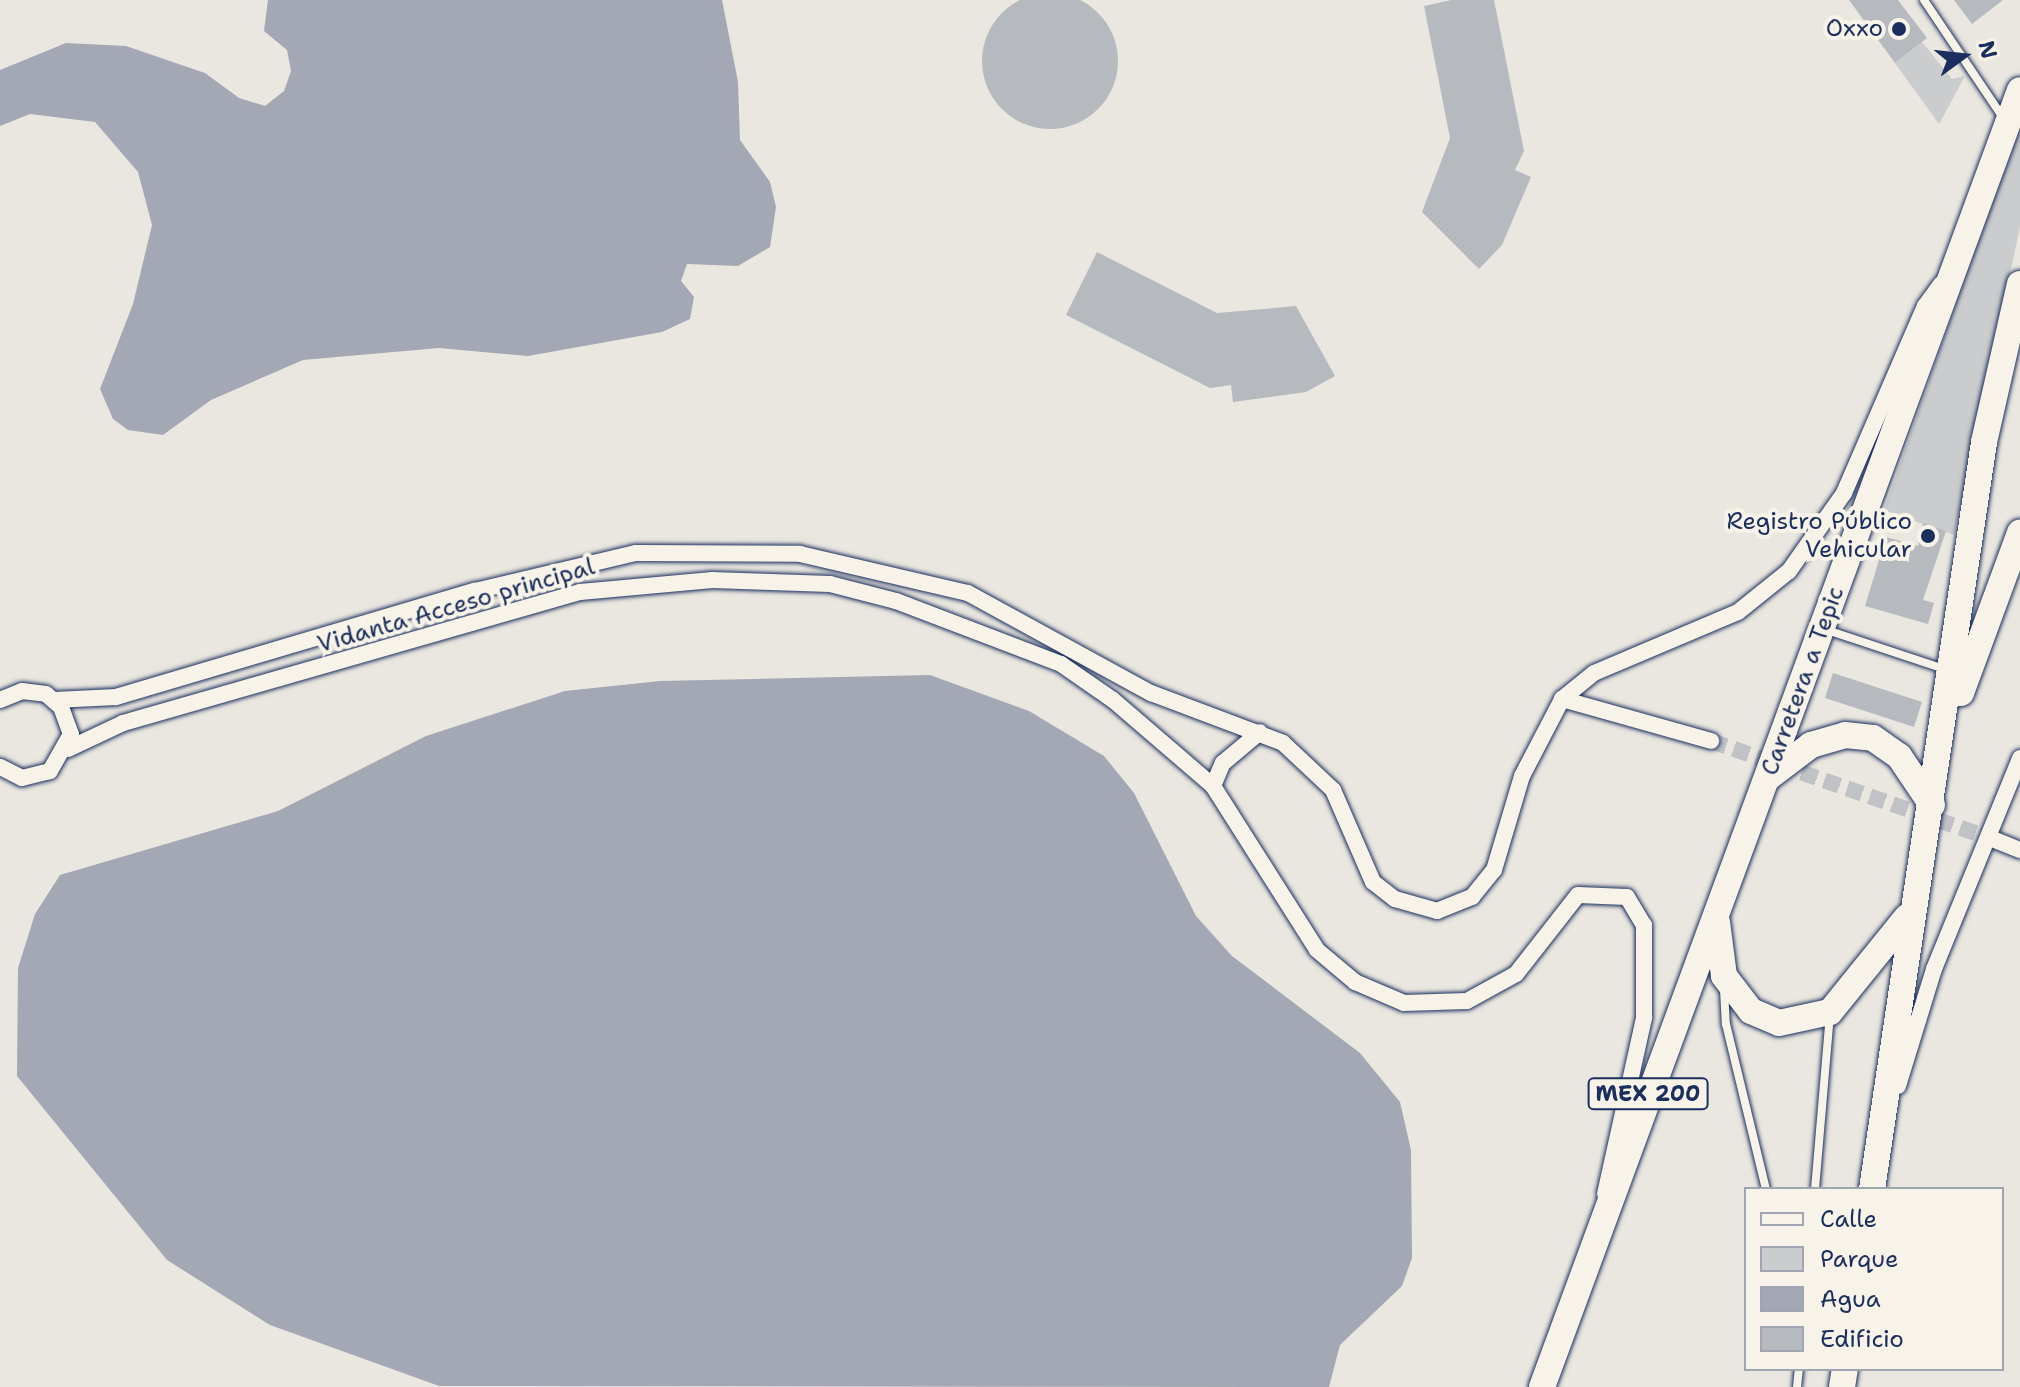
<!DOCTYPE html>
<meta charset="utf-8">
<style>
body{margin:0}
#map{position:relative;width:2020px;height:1387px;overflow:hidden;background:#eae7e0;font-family:"Shantell Sans",sans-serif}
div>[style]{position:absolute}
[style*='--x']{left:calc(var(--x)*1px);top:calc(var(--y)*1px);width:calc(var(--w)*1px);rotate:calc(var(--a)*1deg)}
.green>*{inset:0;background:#cbcccd}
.water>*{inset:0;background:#a3a8b4}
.building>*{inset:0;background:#b6babf}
.round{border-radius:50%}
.minor-tunnel>*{height:16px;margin-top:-8px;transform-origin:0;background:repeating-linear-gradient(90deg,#c1c2c6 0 16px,transparent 0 24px)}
.roads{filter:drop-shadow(0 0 2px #1b2f5e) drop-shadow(0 0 2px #1b2f5e)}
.service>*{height:8px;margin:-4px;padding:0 4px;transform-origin:4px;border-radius:4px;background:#f7f3e8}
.minor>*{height:16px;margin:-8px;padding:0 8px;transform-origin:8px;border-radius:8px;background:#f7f3e8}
.trunk>*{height:26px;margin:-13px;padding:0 13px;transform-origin:13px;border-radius:13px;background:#f7f3e8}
.dots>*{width:22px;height:22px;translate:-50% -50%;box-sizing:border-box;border:4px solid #f7f3e8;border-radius:50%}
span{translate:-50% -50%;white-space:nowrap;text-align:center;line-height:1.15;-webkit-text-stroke:8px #f7f3e8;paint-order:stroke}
.shield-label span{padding:2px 6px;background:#f7f3e8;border:2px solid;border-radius:6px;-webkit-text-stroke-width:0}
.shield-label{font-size:22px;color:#1b2f5e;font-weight:700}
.poi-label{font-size:24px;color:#1b2f5e}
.right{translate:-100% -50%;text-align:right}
.street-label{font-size:24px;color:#1b2f5e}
.legend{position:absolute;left:1744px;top:1187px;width:260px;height:184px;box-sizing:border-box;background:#f7f3e8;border:2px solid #9fa5b1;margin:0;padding:10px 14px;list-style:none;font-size:24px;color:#1b2f5e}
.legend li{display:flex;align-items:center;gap:16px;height:40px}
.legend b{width:40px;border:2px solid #9fa5b1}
.north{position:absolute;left:1924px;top:16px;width:80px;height:80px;-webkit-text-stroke:6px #f7f3e8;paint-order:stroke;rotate:75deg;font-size:22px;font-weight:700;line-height:32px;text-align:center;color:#1b2f5e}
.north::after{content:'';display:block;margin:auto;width:28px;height:36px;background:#1b2f5e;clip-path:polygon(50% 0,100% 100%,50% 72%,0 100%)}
</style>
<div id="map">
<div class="green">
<i style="clip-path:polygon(1922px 42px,1952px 79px,1965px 76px,1939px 124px,1895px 63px)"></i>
<i style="clip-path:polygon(2020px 121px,2020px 227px,1954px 535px,1884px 510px)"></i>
</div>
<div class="water">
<i style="clip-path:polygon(268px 0,722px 0,738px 82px,740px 140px,770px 182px,776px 207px,770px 247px,738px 266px,687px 264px,681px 281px,694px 297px,690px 319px,662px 332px,528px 356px,439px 348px,303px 360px,211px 400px,163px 435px,128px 430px,113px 419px,100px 389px,133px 304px,152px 225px,138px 172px,95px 122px,30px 114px,0 126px,0 70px,66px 43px,126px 46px,205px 73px,239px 98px,265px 106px,284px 91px,291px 71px,287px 50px,264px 31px)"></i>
<i style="clip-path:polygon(930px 675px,1029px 711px,1104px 756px,1134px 793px,1196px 916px,1232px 956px,1360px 1053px,1400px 1102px,1411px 1150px,1412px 1258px,1402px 1286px,1340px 1345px,1329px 1387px,439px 1386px,270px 1325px,167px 1260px,17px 1076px,18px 968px,35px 914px,60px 875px,278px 811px,426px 736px,565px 691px,660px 681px)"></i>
</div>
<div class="building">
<i class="round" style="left:982px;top:-7px;width:136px;height:136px"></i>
<i style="clip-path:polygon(1451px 0,1494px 0,1524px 151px,1515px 170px,1531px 177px,1502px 245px,1479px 269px,1422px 212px,1450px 138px,1424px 6px)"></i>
<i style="clip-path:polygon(1849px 0,1898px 0,1927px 38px,1895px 63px)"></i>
<i style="clip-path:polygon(1954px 0,2003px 0,1972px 24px)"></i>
<i style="clip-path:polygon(1097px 252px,1217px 313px,1296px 306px,1335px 376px,1306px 392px,1233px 402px,1231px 385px,1210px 388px,1066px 315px)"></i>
<i style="clip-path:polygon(1923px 523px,1946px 531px,1923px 600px,1934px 603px,1928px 624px,1865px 606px,1886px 537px,1918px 546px)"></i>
<i style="clip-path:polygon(1833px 673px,1922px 702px,1914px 727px,1825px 698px)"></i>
</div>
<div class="minor-tunnel">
<i style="--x:1711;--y:741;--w:301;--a:19.2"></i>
</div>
<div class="roads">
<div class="service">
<i style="--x:1924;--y:0;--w:143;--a:56.1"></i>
<i style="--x:1827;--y:630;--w:126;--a:18.4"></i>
<i style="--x:1724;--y:989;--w:35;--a:87"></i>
<i style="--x:1726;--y:1024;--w:170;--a:76.4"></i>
<i style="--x:1815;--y:1189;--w:176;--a:-85.1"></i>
<i style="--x:1797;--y:1387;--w:18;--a:-84"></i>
</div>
<div class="minor">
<i style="--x:1562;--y:699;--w:155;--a:15.7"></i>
<i style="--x:0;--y:700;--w:24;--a:-22"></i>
<i style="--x:22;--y:691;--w:24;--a:7"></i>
<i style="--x:46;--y:694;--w:20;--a:41"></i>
<i style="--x:61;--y:707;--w:29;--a:70"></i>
<i style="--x:71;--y:734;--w:43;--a:119.6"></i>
<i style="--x:50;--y:771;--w:29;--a:166"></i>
<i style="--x:22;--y:778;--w:25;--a:-153"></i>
<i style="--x:54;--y:700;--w:62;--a:-2.8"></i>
<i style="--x:116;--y:697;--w:374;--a:-16.5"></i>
<i style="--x:475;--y:591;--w:165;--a:-13.3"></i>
<i style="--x:636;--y:553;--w:164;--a:0.3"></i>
<i style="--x:800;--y:554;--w:172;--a:13.1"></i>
<i style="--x:968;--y:593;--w:209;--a:28.7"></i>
<i style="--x:1151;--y:693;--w:141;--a:20.7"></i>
<i style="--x:1283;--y:743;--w:69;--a:43.2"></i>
<i style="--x:1333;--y:790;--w:100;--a:66.5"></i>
<i style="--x:1373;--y:882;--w:28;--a:38"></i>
<i style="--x:1395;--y:899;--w:44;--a:15.9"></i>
<i style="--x:1437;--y:911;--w:38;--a:-22"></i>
<i style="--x:1472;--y:897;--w:35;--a:-51"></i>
<i style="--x:1494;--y:870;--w:98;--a:-73.4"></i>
<i style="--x:1522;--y:776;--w:87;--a:-62.5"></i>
<i style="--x:1562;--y:699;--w:41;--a:-39.1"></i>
<i style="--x:1594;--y:673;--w:156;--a:-23"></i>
<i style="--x:1738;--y:612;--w:65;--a:-38.8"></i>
<i style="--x:1789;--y:571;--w:95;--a:-54.8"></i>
<i style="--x:1844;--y:493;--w:204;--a:-66.6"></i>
<i style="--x:1925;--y:306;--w:27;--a:-54"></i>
<i style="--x:68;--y:749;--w:61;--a:-25.3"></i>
<i style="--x:123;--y:723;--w:475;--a:-16"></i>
<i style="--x:580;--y:592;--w:133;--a:-5.2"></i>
<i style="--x:712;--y:580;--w:118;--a:1.9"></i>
<i style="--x:830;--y:584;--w:68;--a:14.4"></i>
<i style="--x:896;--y:601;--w:177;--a:20.9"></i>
<i style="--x:1061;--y:664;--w:63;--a:34.7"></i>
<i style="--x:1113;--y:700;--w:132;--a:40.7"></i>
<i style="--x:1213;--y:786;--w:194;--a:57.6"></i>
<i style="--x:1317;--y:950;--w:50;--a:40.1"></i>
<i style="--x:1355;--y:982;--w:53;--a:23.2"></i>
<i style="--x:1404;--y:1003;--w:63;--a:-1.8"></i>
<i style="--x:1467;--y:1001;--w:56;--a:-28.9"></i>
<i style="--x:1516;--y:974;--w:100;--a:-51.9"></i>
<i style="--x:1578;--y:895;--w:49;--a:2.3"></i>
<i style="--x:1627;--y:897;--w:33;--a:59"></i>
<i style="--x:1644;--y:925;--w:93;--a:90"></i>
<i style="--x:1644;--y:1018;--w:180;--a:102.5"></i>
<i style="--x:1213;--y:786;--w:25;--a:-67"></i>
<i style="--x:1223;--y:763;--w:48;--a:-40"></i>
<i style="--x:1995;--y:840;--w:27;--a:22"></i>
<i style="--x:1898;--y:1086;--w:122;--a:-72.9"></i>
<i style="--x:1934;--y:969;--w:228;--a:-67.8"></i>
</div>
<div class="trunk">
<i style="--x:1961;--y:693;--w:171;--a:-69.8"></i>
<i style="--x:1769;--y:777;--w:53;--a:-37.3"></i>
<i style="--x:1811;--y:745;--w:35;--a:-16"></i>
<i style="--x:1845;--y:735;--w:28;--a:6"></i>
<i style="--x:1873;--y:738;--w:32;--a:35"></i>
<i style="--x:1899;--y:756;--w:59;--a:56"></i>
<i style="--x:1717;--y:922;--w:54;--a:82.6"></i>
<i style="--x:1724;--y:976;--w:44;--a:52.4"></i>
<i style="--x:1751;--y:1011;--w:30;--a:23"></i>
<i style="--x:1779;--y:1023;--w:52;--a:-12.2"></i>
<i style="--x:1830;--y:1012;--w:122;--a:-51"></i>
<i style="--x:1872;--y:1189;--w:755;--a:-81.47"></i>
<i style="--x:1984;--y:442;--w:162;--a:-77.2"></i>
<i style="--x:1542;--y:1387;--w:1382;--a:-69.77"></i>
<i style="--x:1842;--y:1387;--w:18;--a:-81"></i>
</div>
</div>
<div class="dots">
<i style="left:1899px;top:29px;background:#1b2f5e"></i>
<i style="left:1928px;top:536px;background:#1b2f5e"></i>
</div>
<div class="shield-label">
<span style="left:1648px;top:1094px">MEX 200</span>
</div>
<div class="poi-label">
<span class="right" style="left:1883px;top:29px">Oxxo</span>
<span class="right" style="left:1912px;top:536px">Registro Público<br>Vehicular</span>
</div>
<div class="street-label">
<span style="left:456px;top:606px;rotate:-16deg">Vidanta Acceso principal</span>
<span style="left:1803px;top:681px;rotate:-70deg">Carretera a Tepic</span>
</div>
<ul class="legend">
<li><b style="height:10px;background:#f7f3e8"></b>Calle</li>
<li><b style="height:22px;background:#cbcccd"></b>Parque</li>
<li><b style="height:22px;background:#a3a8b4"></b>Agua</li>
<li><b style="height:22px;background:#b6babf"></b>Edificio</li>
</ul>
<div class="north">N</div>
</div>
